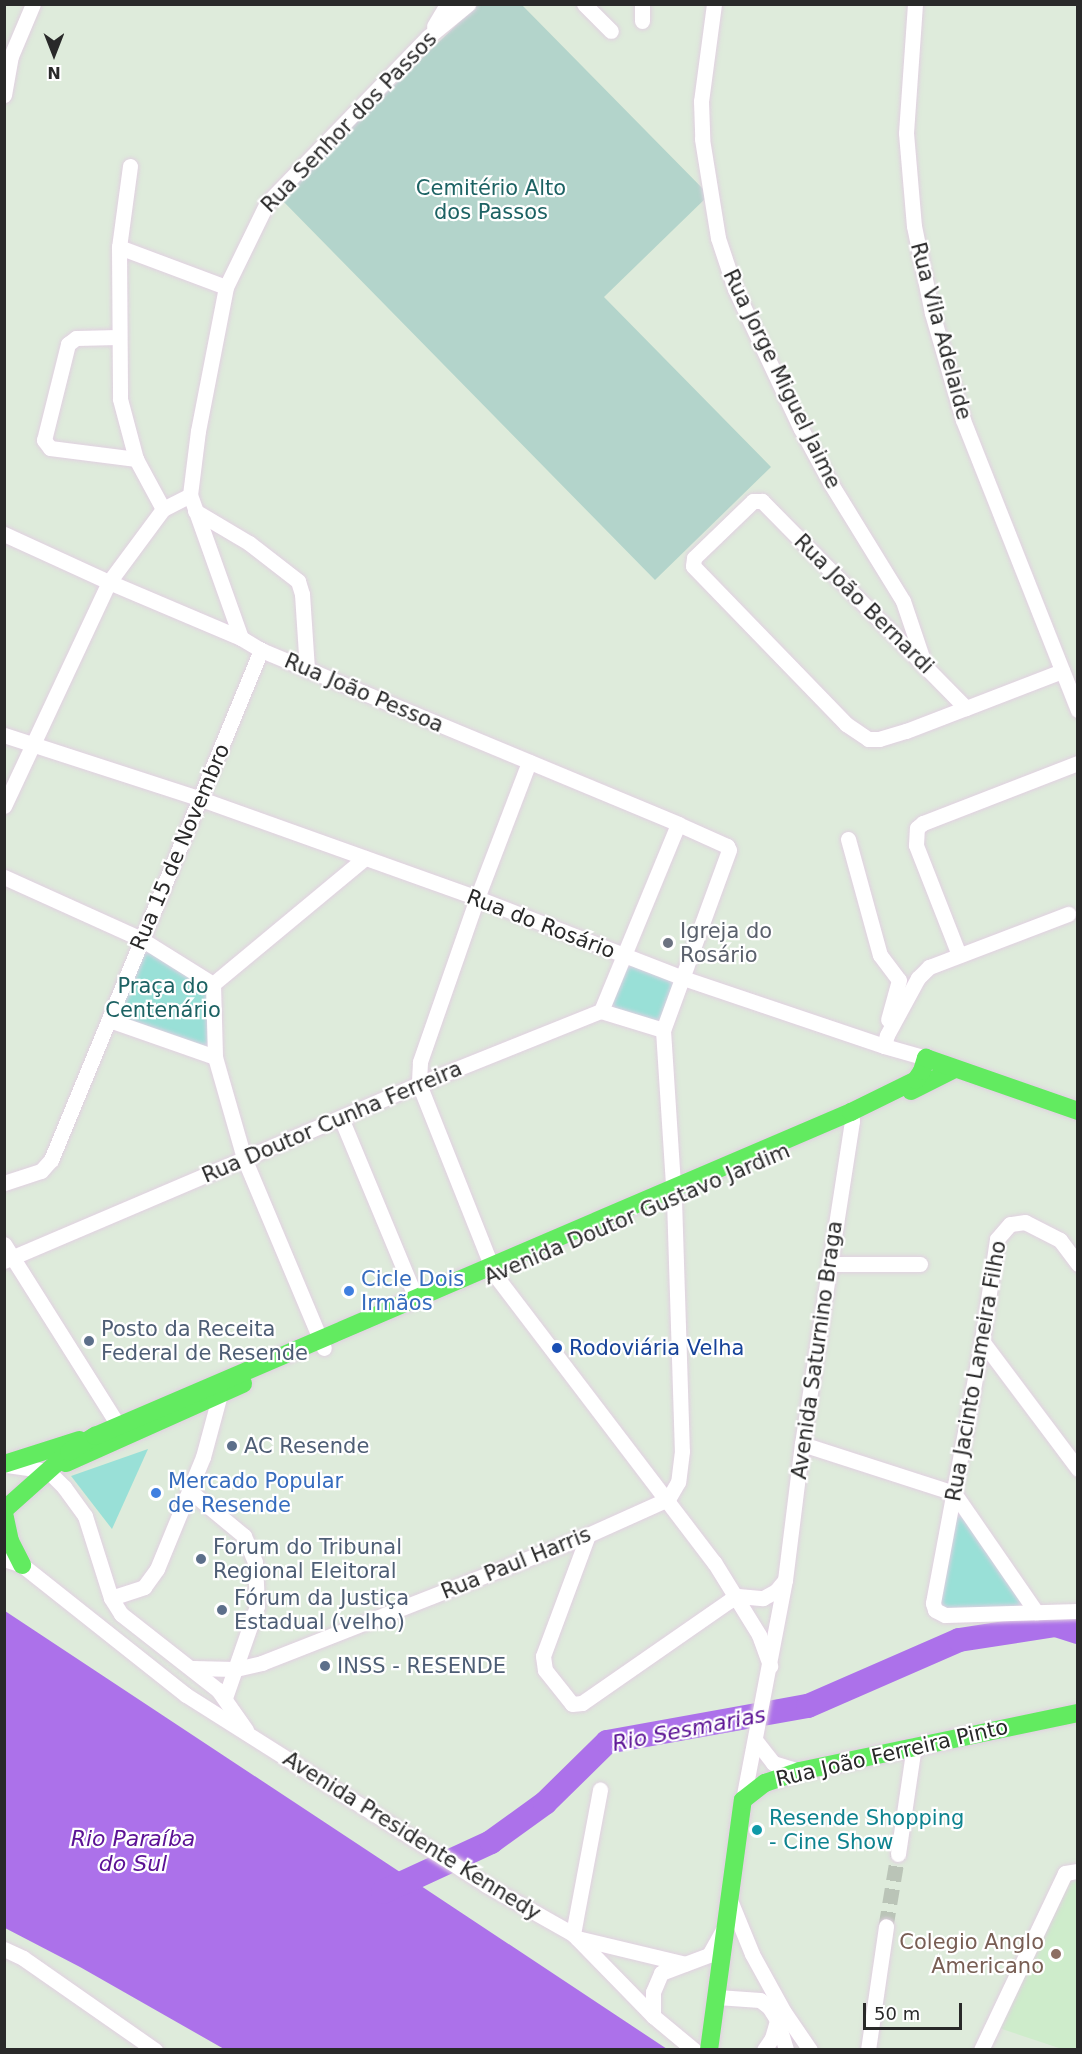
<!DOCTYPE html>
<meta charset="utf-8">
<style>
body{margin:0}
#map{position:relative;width:1082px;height:2054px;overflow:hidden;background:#deebdb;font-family:"DejaVu Sans",sans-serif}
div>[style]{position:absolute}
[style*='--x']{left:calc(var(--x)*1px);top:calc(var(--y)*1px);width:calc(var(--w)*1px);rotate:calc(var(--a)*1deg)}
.education>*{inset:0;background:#ceeccb}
.green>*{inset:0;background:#99e0d7}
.cemetery>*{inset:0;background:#b3d4cb}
.water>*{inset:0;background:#ac71ea}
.river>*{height:24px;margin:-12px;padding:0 12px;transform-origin:12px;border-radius:12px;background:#ac71ea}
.minor-tunnel>*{height:15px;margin-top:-7.5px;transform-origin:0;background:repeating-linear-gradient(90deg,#bac4b7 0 15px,transparent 0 23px)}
.roads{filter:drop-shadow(0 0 2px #e1d0e1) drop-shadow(0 0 2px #e1d0e1)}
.minor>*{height:15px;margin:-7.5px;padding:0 7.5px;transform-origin:7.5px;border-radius:7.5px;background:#fff}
.major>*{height:18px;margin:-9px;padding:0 9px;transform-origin:9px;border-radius:9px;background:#62eb60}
.dots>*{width:16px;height:16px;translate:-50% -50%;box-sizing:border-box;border:3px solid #fff;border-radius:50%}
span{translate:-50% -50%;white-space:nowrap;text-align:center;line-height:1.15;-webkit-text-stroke:4.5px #fff;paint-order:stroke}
.street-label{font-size:21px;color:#292929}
.park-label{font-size:21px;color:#1c6263}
.worship-label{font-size:21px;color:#5b616d}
.left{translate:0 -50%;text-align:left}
.shop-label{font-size:21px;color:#366cbe}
.service-label{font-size:21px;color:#4e5e75}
.transit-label{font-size:21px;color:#164399}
.culture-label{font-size:21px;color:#0d838f}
.education-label{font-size:21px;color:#785e54}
.right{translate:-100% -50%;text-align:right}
.water-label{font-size:22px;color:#5b1294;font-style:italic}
.frame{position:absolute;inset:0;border:6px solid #292929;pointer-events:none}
.north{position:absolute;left:24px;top:24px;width:60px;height:60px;-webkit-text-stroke:4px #fff;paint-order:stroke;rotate:180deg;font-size:16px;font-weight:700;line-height:24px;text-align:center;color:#292929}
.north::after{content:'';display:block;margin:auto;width:21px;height:27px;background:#292929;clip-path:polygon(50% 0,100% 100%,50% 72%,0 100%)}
.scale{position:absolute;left:863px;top:2003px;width:99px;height:27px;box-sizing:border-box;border:3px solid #292929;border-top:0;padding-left:8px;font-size:18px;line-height:21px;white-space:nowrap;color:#292929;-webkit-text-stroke:4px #fff;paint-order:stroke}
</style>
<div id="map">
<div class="education">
<i style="clip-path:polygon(1071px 1877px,1077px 1880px,1077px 2049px,1062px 2049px,999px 2028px)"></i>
</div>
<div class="green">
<i style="clip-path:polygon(144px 949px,207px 984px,208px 1050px,117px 1019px)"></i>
<i style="clip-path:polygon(626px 964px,677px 980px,661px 1028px,607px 1010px)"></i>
<i style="clip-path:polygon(148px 1449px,112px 1529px,71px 1476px)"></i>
<i style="clip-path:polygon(958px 1506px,1031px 1610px,939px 1609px)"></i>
</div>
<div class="cemetery">
<i style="clip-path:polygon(477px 5px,522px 5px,709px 195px,604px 297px,771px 467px,655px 580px,279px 197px)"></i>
</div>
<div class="water">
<i style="clip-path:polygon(5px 1611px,409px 1878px,667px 2049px,224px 2049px,80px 1967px,5px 1928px)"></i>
</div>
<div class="river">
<i style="--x:383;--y:1892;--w:119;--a:-24.8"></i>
<i style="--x:491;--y:1842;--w:67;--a:-35.8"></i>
<i style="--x:545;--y:1803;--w:87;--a:-44.5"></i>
<i style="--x:607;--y:1742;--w:204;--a:-10.2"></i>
<i style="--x:808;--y:1706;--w:165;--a:-23.6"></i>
<i style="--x:959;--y:1640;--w:98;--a:-8.8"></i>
<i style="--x:1056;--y:1625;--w:23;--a:18"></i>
</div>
<div class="minor-tunnel">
<i style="--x:886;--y:1926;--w:73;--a:-80.5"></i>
</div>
<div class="roads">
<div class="minor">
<i style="--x:584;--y:4;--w:38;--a:45"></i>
<i style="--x:642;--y:4;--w:17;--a:90"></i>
<i style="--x:714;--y:4;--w:98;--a:97.6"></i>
<i style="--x:701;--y:101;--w:38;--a:88"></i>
<i style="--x:702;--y:139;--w:100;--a:80.8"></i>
<i style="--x:718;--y:238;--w:54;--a:71.6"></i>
<i style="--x:735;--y:289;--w:155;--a:64.8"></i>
<i style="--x:801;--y:429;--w:63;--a:61.4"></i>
<i style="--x:831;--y:484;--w:137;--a:58.4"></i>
<i style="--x:903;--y:601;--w:59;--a:71.3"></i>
<i style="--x:915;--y:4;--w:129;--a:94"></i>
<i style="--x:906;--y:133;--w:93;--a:85.1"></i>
<i style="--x:914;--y:226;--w:89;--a:78.3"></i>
<i style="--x:932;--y:313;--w:111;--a:73.8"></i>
<i style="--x:963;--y:420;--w:312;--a:68.4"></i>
<i style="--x:434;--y:26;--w:26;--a:-59"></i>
<i style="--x:4;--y:95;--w:40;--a:-80"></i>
<i style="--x:11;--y:56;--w:56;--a:-67.1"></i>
<i style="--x:130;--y:166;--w:82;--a:97.7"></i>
<i style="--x:119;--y:247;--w:152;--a:89.6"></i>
<i style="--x:120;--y:399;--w:62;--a:75.1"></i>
<i style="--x:136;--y:459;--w:57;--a:61.6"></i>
<i style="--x:119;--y:247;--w:114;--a:20.5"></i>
<i style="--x:118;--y:337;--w:42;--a:178.6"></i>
<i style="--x:76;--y:338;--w:10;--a:143"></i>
<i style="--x:68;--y:344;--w:99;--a:104"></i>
<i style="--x:44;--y:440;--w:10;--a:53"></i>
<i style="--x:50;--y:448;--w:87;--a:7.3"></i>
<i style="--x:195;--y:511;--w:63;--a:30.7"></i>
<i style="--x:249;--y:543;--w:62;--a:37.8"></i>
<i style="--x:298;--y:581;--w:14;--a:73"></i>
<i style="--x:302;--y:594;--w:76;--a:86.2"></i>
<i style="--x:4;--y:534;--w:115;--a:24.6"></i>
<i style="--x:109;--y:582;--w:143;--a:23"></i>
<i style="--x:241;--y:638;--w:23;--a:31"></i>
<i style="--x:261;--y:650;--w:452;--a:22.6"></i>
<i style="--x:678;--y:824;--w:54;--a:24.2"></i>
<i style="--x:727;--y:846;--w:4;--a:63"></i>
<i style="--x:729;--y:850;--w:192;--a:110.1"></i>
<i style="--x:663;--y:1030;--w:169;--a:86.3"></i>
<i style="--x:674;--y:1199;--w:252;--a:88.2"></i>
<i style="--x:682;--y:1451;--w:31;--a:97"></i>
<i style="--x:678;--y:1482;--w:20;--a:120"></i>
<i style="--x:668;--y:1499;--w:88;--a:155.8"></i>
<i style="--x:588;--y:1535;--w:350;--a:158.6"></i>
<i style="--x:262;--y:1663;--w:28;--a:167"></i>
<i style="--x:235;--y:1669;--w:43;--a:-178.7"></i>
<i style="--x:241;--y:638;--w:152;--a:-109.6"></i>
<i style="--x:190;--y:495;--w:64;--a:-82.9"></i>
<i style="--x:198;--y:431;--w:147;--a:-79"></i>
<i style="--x:226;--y:287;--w:93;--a:-64"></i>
<i style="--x:267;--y:203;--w:231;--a:-45.9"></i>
<i style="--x:428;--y:37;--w:52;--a:-39.5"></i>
<i style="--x:966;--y:708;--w:291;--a:-134.6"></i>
<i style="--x:762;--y:501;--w:9;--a:180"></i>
<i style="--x:753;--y:501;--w:82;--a:136"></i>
<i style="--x:694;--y:558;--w:8;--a:97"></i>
<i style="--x:693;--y:566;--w:220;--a:45.9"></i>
<i style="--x:846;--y:724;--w:27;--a:34"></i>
<i style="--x:868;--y:739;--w:11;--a:0"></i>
<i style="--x:879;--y:739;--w:28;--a:-17"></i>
<i style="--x:906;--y:731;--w:64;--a:-21"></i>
<i style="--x:966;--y:708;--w:103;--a:-21.1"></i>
<i style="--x:4;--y:735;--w:207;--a:18"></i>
<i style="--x:201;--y:799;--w:293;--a:19.7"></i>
<i style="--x:477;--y:898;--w:221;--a:21.2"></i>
<i style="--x:683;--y:978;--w:212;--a:18.7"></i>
<i style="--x:884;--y:1046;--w:44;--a:15.9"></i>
<i style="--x:529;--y:762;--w:146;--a:110.9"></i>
<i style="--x:477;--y:898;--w:174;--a:109.2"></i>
<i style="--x:420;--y:1062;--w:22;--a:93"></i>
<i style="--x:419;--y:1084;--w:206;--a:68.3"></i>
<i style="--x:495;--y:1275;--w:361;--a:52.7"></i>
<i style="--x:714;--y:1562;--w:86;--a:58.3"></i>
<i style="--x:759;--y:1635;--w:33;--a:70"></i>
<i style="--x:4;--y:806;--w:247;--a:-64.9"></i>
<i style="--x:109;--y:582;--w:91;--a:-53.5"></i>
<i style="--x:163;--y:509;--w:30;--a:-27"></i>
<i style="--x:848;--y:839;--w:120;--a:74.6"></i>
<i style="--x:880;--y:955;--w:31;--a:53"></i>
<i style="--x:899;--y:980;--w:41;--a:105.4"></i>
<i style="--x:4;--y:877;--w:150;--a:24.3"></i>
<i style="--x:141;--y:939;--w:85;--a:32"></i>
<i style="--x:959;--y:955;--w:118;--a:-111.4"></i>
<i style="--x:916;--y:845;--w:17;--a:-87"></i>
<i style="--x:917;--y:828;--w:8;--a:-40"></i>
<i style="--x:923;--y:823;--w:166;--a:-21.2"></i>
<i style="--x:213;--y:984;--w:73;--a:88.4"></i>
<i style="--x:215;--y:1057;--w:105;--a:74"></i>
<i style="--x:244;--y:1158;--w:206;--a:67.2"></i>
<i style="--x:213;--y:984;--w:197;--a:-39.7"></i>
<i style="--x:601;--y:1011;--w:202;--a:-67.6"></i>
<i style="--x:109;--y:1020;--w:112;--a:19.2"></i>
<i style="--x:884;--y:1046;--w:11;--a:-75"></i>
<i style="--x:887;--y:1035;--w:65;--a:-61.5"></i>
<i style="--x:918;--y:978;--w:16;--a:-45"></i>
<i style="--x:929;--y:967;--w:149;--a:-20.9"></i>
<i style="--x:341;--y:1118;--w:195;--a:67.4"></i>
<i style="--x:4;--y:1183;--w:39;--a:-18"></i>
<i style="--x:41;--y:1171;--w:15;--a:-48"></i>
<i style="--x:51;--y:1160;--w:552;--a:-67.62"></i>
<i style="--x:4;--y:1244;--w:214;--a:57.8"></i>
<i style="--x:4;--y:1261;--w:451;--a:-23.1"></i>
<i style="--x:419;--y:1084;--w:196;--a:-21.9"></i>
<i style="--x:601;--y:1011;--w:65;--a:17"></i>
<i style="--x:830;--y:1264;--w:90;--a:0"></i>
<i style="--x:1078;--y:1264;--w:30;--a:-127"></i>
<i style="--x:1060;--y:1240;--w:39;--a:-153"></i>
<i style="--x:1025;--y:1222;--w:15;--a:172"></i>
<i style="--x:1010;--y:1224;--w:20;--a:131"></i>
<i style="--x:997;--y:1239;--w:103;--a:98.4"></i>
<i style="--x:982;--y:1341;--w:267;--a:100.6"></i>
<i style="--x:933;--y:1603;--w:7;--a:74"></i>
<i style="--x:935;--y:1610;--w:11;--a:27"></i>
<i style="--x:945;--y:1615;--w:133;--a:-1.7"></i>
<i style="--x:982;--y:1341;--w:160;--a:53.1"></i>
<i style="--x:802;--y:1444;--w:160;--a:17.9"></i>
<i style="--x:954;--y:1493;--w:145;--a:55.4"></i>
<i style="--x:7;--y:1465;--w:41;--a:8.3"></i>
<i style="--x:48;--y:1471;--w:23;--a:45"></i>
<i style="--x:64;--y:1487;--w:36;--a:54"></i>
<i style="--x:85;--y:1516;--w:86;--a:72.4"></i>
<i style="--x:111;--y:1598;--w:19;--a:58"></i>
<i style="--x:121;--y:1614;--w:123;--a:38.1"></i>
<i style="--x:218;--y:1690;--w:49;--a:55"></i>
<i style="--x:191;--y:1492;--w:69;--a:39.7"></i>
<i style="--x:244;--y:1536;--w:28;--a:67"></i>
<i style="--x:255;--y:1562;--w:44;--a:87.4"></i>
<i style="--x:257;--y:1606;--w:97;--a:109.2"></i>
<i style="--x:588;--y:1535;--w:129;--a:110.4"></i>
<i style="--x:543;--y:1656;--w:14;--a:82"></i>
<i style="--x:545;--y:1670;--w:43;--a:51.5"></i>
<i style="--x:572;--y:1704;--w:10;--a:-6"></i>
<i style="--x:582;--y:1703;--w:179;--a:-34.8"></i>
<i style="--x:729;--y:1601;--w:10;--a:-29"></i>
<i style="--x:738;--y:1596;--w:25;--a:5"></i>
<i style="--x:763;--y:1598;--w:15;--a:-28"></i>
<i style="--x:776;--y:1591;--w:14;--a:-51"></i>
<i style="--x:4;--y:1559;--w:19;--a:18"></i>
<i style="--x:22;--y:1565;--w:209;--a:38.4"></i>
<i style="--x:186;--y:1695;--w:355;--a:32.3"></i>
<i style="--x:486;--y:1885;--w:100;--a:29.4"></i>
<i style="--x:573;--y:1934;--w:115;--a:45.7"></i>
<i style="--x:653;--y:2016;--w:53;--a:39.7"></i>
<i style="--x:111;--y:1598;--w:35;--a:-18"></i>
<i style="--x:144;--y:1587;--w:22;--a:-54"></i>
<i style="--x:157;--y:1569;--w:121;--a:-67.7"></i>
<i style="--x:203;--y:1457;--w:65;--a:-74.9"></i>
<i style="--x:220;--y:1394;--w:8;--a:-104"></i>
<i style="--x:756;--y:1741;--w:28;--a:52"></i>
<i style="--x:773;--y:1763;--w:28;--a:17"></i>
<i style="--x:743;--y:1800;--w:224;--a:-79.2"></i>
<i style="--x:785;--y:1580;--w:137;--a:-82.9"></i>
<i style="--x:802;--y:1444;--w:327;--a:-81.2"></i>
<i style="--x:852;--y:1121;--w:9;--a:-96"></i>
<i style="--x:898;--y:1854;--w:110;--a:-81.6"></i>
<i style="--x:730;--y:1900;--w:58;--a:67.8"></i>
<i style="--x:752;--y:1954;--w:66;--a:61.1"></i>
<i style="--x:784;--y:2012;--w:46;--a:55.6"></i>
<i style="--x:573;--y:1934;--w:147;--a:-79.4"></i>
<i style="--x:577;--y:1938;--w:111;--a:13.5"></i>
<i style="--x:4;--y:1949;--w:21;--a:25"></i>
<i style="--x:23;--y:1958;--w:161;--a:34.9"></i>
<i style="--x:717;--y:1997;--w:43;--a:4"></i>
<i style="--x:760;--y:2000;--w:11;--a:38"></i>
<i style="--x:769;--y:2007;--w:15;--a:58"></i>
<i style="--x:777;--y:2020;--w:31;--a:73"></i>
<i style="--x:653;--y:2016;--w:24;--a:-90"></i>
<i style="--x:653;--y:1992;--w:21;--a:-67"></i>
<i style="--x:661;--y:1973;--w:51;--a:-20.6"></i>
<i style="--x:709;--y:1955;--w:29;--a:-61"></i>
<i style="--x:764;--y:2050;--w:14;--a:-56"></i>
<i style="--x:772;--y:2038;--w:19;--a:-74"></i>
<i style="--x:868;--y:2050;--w:125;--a:-81.7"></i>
<i style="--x:981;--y:2050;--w:196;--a:-64.6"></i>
<i style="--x:1065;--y:1873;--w:13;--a:-9"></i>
</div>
<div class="major">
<i style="--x:911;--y:1091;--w:49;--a:-26.6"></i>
<i style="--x:66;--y:1463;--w:194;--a:-24.1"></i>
<i style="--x:4;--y:1464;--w:79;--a:-17.7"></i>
<i style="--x:4;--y:1510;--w:87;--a:-41.7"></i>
<i style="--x:69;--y:1452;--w:31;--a:-32"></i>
<i style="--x:95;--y:1436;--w:823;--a:-23.2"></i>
<i style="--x:851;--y:1112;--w:72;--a:-26.2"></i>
<i style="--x:916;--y:1080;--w:11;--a:-56"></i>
<i style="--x:922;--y:1071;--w:14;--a:-73"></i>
<i style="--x:926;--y:1058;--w:161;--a:19.2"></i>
<i style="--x:4;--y:1513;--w:29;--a:78"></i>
<i style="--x:10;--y:1541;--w:27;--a:63"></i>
<i style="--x:709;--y:2050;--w:252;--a:-82.3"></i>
<i style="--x:743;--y:1800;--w:28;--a:-38"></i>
<i style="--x:765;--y:1783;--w:37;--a:-19"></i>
<i style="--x:800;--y:1771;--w:284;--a:-11.8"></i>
</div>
</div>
<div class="dots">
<i style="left:668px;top:943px;background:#6b7280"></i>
<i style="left:349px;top:1291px;background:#3f7fe0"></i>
<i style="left:89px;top:1341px;background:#5c6f8a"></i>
<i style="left:557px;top:1348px;background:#1a4fb4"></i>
<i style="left:232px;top:1446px;background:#5c6f8a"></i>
<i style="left:156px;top:1493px;background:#3f7fe0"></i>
<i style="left:201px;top:1559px;background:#5c6f8a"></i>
<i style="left:222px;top:1610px;background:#5c6f8a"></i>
<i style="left:325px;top:1666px;background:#5c6f8a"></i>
<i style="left:757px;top:1830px;background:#0f9aa8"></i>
<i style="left:1056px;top:1954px;background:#8d6e63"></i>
</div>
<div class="street-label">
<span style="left:349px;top:122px;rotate:-46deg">Rua Senhor dos Passos</span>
<span style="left:941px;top:331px;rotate:75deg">Rua Vila Adelaide</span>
<span style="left:782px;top:379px;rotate:64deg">Rua Jorge Miguel Jaime</span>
<span style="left:864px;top:604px;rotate:45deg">Rua João Bernardi</span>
<span style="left:364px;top:693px;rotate:23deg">Rua João Pessoa</span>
<span style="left:180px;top:847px;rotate:-67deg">Rua 15 de Novembro</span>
<span style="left:541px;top:924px;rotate:21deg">Rua do Rosário</span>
<span style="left:332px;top:1122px;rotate:-23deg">Rua Doutor Cunha Ferreira</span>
<span style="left:637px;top:1214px;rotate:-23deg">Avenida Doutor Gustavo Jardim</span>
<span style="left:817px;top:1350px;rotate:-82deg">Avenida Saturnino Braga</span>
<span style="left:976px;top:1371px;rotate:-80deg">Rua Jacinto Lameira Filho</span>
<span style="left:516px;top:1563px;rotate:-22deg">Rua Paul Harris</span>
<span style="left:892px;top:1753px;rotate:-13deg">Rua João Ferreira Pinto</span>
<span style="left:412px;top:1836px;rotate:32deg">Avenida Presidente Kennedy</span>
</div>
<div class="park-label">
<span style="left:491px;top:200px">Cemitério Alto<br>dos Passos</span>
<span style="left:163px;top:998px">Praça do<br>Centenário</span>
</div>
<div class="worship-label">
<span class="left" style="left:680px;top:943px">Igreja do<br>Rosário</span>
</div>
<div class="shop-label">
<span class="left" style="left:361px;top:1291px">Cicle Dois<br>Irmãos</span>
<span class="left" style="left:168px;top:1493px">Mercado Popular<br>de Resende</span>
</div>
<div class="service-label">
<span class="left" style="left:101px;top:1341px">Posto da Receita<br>Federal de Resende</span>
<span class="left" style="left:244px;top:1446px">AC Resende</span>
<span class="left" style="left:213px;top:1559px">Forum do Tribunal<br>Regional Eleitoral</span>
<span class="left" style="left:234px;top:1610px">Fórum da Justiça<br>Estadual (velho)</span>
<span class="left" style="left:337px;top:1666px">INSS - RESENDE</span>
</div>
<div class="transit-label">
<span class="left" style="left:569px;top:1348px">Rodoviária Velha</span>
</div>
<div class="culture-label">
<span class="left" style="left:769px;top:1830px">Resende Shopping<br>- Cine Show</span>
</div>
<div class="education-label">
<span class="right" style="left:1044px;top:1954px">Colegio Anglo<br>Americano</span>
</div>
<div class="water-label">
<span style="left:689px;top:1729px;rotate:-11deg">Rio Sesmarias</span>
<span style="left:133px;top:1851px">Rio Paraíba<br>do Sul</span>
</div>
<div class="frame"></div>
<div class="north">N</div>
<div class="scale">50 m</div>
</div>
